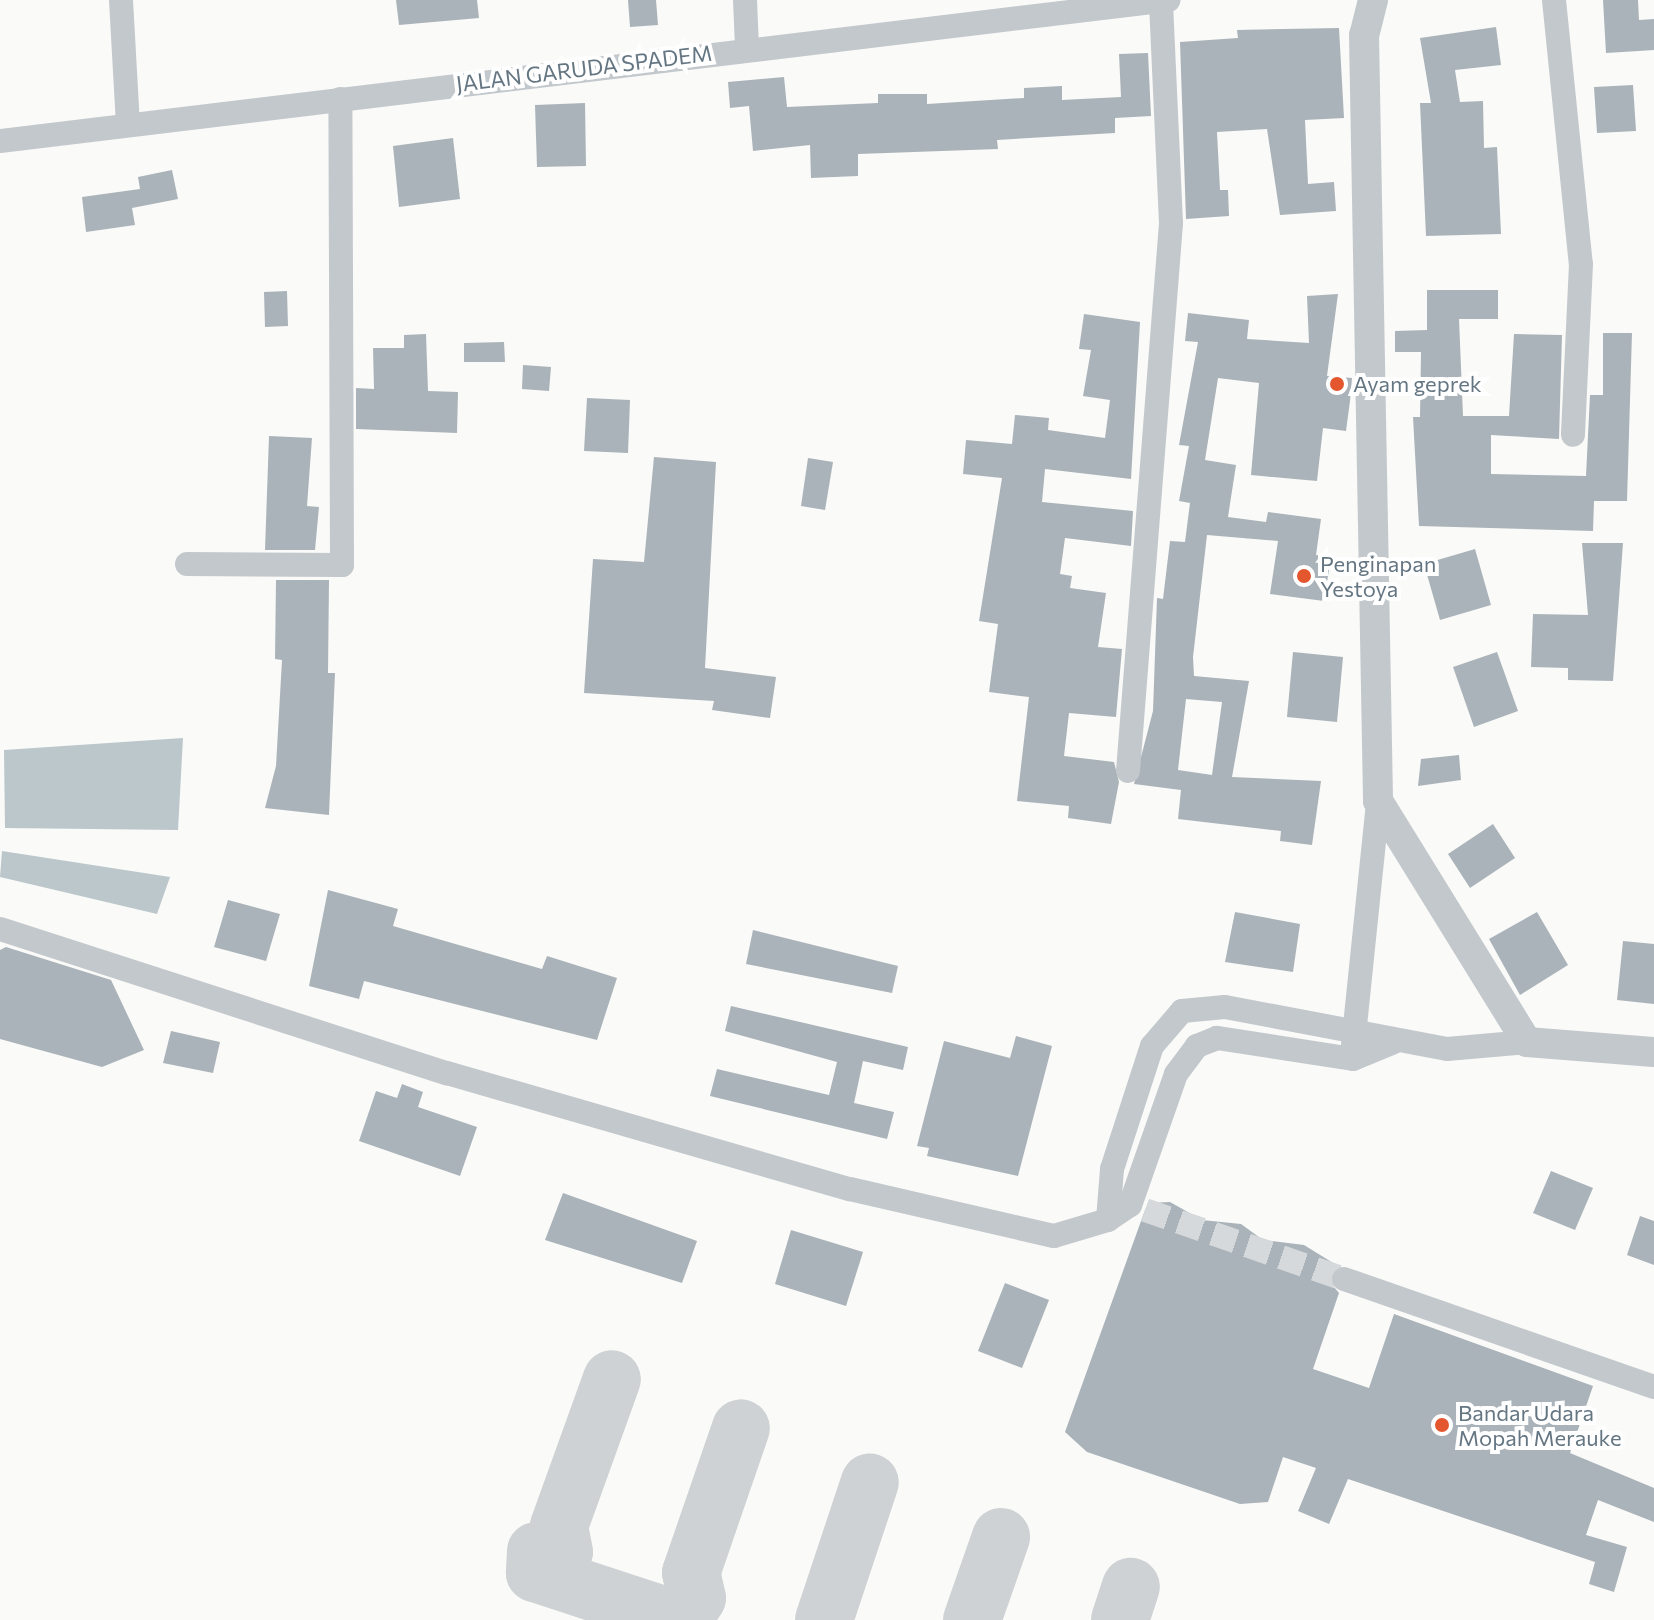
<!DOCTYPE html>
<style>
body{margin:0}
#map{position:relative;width:1654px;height:1620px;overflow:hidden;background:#fafaf8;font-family:Commissioner,sans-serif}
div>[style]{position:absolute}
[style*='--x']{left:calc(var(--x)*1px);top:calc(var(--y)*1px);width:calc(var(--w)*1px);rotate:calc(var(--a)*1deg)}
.water>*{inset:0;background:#bbc7cb}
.taxiway>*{height:58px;margin:-29px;padding:0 29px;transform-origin:29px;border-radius:29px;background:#ced2d4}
.building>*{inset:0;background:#aab3b9}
.minor-tunnel>*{height:24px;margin-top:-12px;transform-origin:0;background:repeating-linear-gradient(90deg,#d5d9db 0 24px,transparent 0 36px)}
.minor>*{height:24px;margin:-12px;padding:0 12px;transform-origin:12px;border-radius:12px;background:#c3c8cc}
.tertiary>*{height:30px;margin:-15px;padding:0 15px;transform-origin:15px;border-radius:15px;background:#c3c8cc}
.dots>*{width:22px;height:22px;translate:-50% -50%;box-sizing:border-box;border:4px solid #fff;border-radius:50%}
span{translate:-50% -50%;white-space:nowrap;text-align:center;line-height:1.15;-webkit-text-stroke:8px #fff;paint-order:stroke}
.street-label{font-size:22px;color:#657683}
.poi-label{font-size:22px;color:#657683}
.left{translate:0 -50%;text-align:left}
</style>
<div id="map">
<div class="water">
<i style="clip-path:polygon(183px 738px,178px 830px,5px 828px,4px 750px)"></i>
<i style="clip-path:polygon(2px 851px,170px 877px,157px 914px,0 877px)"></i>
</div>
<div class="taxiway">
<i style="--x:536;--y:1551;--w:22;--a:93"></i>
<i style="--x:535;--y:1573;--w:151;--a:18.2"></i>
<i style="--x:547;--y:1576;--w:29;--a:-55"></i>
<i style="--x:564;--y:1552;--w:26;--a:-101"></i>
<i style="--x:559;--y:1526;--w:156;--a:-70.2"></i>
<i style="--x:683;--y:1620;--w:26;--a:-58"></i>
<i style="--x:697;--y:1598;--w:26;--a:-103"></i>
<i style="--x:691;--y:1573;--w:153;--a:-71"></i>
<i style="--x:824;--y:1620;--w:145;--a:-71.6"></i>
<i style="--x:972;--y:1620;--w:88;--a:-70.7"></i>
<i style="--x:1120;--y:1620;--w:35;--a:-72"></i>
</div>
<div class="building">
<i style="clip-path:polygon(396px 0,477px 0,479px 18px,399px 25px)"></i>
<i style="clip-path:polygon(628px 0,656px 0,658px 25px,630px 27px)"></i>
<i style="clip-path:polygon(1603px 0,1638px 0,1639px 20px,1654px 19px,1654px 50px,1606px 53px)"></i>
<i style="clip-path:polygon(1496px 27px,1501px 65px,1455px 70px,1460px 102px,1483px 101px,1484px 148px,1497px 147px,1501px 234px,1426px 236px,1420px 103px,1431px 103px,1420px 38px)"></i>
<i style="clip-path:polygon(1339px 28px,1344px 118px,1305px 120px,1308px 184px,1334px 182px,1336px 211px,1280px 215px,1267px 129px,1217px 132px,1220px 190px,1228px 190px,1229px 216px,1186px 219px,1180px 42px,1238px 38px,1237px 30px)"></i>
<i style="clip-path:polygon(1148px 53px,1151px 116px,1115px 118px,1115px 133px,997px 140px,998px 149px,858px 154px,858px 176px,811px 178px,810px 145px,753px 151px,749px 106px,730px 108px,728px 82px,784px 77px,787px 107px,878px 103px,878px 94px,927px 94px,927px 104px,1024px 98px,1024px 88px,1062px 86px,1062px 100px,1121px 97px,1119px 54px)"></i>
<i style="clip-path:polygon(1633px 85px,1636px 131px,1597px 133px,1594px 87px)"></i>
<i style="clip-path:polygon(585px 103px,586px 166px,537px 167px,535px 105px)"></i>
<i style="clip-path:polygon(453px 138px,460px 199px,399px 207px,393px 146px)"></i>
<i style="clip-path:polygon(172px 170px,178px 199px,132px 208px,135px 225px,86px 232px,82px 197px,140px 189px,138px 177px)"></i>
<i style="clip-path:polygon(1427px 290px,1498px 290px,1498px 319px,1459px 319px,1463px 416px,1509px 416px,1514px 334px,1562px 335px,1559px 439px,1491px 435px,1491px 474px,1586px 476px,1590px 395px,1603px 395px,1603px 333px,1632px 333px,1627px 501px,1594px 501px,1593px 531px,1419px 526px,1413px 417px,1420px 417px,1421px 352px,1395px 352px,1395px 331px,1427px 330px)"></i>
<i style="clip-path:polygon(287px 291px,288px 326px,265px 327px,264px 292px)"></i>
<i style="clip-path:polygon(evenodd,1338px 294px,1327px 376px,1352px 378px,1350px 401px,1346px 431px,1323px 428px,1317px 481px,1251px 475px,1259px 383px,1218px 378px,1205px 460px,1236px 465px,1228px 517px,1266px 522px,1268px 512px,1321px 519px,1316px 555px,1331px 557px,1324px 601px,1270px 594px,1278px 541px,1207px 535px,1193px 657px,1194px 676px,1249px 681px,1232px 777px,1321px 781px,1312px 845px,1280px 841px,1281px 831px,1178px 819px,1181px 790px,1134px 784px,1153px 711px,1157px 598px,1163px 599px,1170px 541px,1185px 542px,1190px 503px,1179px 501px,1189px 446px,1179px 445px,1198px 342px,1185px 341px,1188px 313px,1249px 320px,1247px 339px,1309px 343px,1307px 296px,1338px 294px,1186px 699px,1222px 702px,1212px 775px,1178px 770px,1186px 699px)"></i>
<i style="clip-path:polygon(1084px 314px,1140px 322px,1131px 479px,1045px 469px,1042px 502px,1133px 511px,1131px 546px,1065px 538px,1060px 574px,1072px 576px,1070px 588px,1106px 593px,1098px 647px,1122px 649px,1116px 717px,1069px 713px,1064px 756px,1114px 762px,1119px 782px,1111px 824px,1068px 818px,1069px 806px,1017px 801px,1029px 697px,989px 692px,998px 624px,979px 621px,1002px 478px,963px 474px,966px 440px,1012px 444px,1015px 415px,1049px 418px,1048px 430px,1105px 438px,1110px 400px,1083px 396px,1091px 350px,1079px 349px)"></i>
<i style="clip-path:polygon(426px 334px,428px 391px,458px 392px,457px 433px,356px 429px,356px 388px,374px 389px,373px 348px,404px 348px,404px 335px)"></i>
<i style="clip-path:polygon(504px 342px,505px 362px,464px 362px,464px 343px)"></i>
<i style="clip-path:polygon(523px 365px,551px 367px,549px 391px,522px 389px)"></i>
<i style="clip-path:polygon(587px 398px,630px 400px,628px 453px,584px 451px)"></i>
<i style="clip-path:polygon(269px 436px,312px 438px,307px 506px,319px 507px,315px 550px,265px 550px)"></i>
<i style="clip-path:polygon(654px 457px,716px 462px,705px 668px,776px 677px,770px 718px,712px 710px,714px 701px,584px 693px,593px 559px,644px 562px)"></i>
<i style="clip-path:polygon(808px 458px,833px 462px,825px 510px,801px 506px)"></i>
<i style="clip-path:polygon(1582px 543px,1623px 543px,1613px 681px,1568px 680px,1568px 668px,1531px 667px,1533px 614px,1588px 615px)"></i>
<i style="clip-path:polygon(1475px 549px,1491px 605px,1440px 620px,1424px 564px)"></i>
<i style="clip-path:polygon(276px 580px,329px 580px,328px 673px,335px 673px,329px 815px,265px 808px,276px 766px,282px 660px,275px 659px)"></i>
<i style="clip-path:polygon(1293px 652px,1343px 657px,1337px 722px,1287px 717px)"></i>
<i style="clip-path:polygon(1497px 652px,1518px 711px,1474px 727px,1453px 667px)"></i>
<i style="clip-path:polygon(1459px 755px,1461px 780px,1418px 786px,1421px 759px)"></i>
<i style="clip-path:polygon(1493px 824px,1515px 858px,1470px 888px,1448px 854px)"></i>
<i style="clip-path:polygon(328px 890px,398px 909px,393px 926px,542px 969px,547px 956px,617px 978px,597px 1040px,364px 981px,359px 999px,309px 986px)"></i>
<i style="clip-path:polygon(228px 900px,280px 914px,266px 961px,214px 947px)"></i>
<i style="clip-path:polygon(1235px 912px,1300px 924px,1293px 972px,1225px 962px)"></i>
<i style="clip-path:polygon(1537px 912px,1568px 965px,1520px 995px,1489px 939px)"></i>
<i style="clip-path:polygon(753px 930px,898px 966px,892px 993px,746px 964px)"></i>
<i style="clip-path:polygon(1623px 941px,1654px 944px,1654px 1004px,1617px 1000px)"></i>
<i style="clip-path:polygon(6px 947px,111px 980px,144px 1050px,102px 1067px,0 1039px,0 950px)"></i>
<i style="clip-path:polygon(731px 1006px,908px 1047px,903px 1070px,863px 1061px,854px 1103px,894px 1112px,887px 1139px,710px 1096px,717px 1069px,829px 1095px,837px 1062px,725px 1031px)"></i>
<i style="clip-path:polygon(171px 1031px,220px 1042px,213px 1073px,163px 1063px)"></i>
<i style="clip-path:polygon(1016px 1036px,1052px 1046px,1018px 1176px,927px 1156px,929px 1148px,917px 1146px,944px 1041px,1010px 1058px)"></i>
<i style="clip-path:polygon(402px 1084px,423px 1092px,418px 1107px,477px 1127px,460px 1176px,359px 1141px,376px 1091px,397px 1098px)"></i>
<i style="clip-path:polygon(1551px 1171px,1593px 1188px,1575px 1230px,1533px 1213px)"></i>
<i style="clip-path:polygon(563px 1193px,697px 1241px,682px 1283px,545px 1240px)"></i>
<i style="clip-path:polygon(1170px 1202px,1202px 1220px,1241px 1224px,1263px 1240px,1304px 1245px,1338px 1266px,1329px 1281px,1339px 1293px,1313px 1369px,1369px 1388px,1394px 1314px,1593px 1386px,1570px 1453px,1654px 1488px,1654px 1522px,1598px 1500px,1586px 1535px,1627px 1547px,1614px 1592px,1589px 1584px,1595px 1562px,1348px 1479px,1329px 1524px,1298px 1511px,1316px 1468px,1283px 1457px,1268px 1502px,1240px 1504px,1087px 1452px,1065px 1432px,1145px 1210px,1148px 1203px)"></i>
<i style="clip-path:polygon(1640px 1216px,1654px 1221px,1654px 1265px,1627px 1255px)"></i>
<i style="clip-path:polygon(791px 1230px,863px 1252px,846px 1306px,775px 1284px)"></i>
<i style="clip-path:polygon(1005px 1283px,1049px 1300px,1022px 1368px,978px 1351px)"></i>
</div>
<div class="minor-tunnel">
<i style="--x:1145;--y:1210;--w:211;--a:19.1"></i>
</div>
<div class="minor">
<i style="--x:121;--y:0;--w:125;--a:86.8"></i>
<i style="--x:745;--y:0;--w:47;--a:87.6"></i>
<i style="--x:1554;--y:0;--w:265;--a:84.2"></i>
<i style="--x:1581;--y:264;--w:171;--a:92.7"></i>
<i style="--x:0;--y:141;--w:1177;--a:-6.88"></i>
<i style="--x:187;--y:564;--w:155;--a:0.4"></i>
<i style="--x:342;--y:565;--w:466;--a:-90.2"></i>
<i style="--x:1128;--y:771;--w:550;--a:-85.51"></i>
<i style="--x:1171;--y:223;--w:222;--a:-92.6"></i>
<i style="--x:0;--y:929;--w:470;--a:17.9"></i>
<i style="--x:447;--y:1073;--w:419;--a:16.1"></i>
<i style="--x:850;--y:1189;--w:209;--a:13"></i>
<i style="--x:1054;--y:1236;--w:56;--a:-16.5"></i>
<i style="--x:1392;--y:1043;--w:42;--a:157.7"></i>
<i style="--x:1353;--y:1059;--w:138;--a:-171.2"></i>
<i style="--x:1217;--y:1038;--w:22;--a:158"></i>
<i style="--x:1197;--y:1046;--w:35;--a:127"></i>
<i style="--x:1176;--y:1074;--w:139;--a:109.3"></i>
<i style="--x:1130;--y:1205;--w:27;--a:146"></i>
<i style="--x:1108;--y:1220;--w:51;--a:-85.5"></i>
<i style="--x:1112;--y:1169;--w:129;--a:-72"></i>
<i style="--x:1152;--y:1046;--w:46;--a:-49.4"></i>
<i style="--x:1182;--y:1011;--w:43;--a:-5.3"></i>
<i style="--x:1225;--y:1007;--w:226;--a:10.7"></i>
<i style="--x:1447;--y:1049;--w:80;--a:-5"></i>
<i style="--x:1353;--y:1045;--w:245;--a:-84.1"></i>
<i style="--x:1344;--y:1279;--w:328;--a:19.2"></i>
</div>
<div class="tertiary">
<i style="--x:1373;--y:0;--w:36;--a:104"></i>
<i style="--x:1364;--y:35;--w:766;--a:88.95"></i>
<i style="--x:1378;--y:801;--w:283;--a:58.3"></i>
<i style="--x:1527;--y:1042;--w:127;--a:4.5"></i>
</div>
<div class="dots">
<i style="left:1337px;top:384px;background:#e4572e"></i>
<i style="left:1304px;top:576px;background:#e4572e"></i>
<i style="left:1442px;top:1425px;background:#e4572e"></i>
</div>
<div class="street-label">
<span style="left:584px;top:68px;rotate:-7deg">JALAN GARUDA SPADEM</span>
</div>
<div class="poi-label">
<span class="left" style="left:1353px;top:384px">Ayam geprek</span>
<span class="left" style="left:1320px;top:576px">Penginapan<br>Yestoya</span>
<span class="left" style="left:1458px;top:1425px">Bandar Udara<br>Mopah Merauke</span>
</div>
</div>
